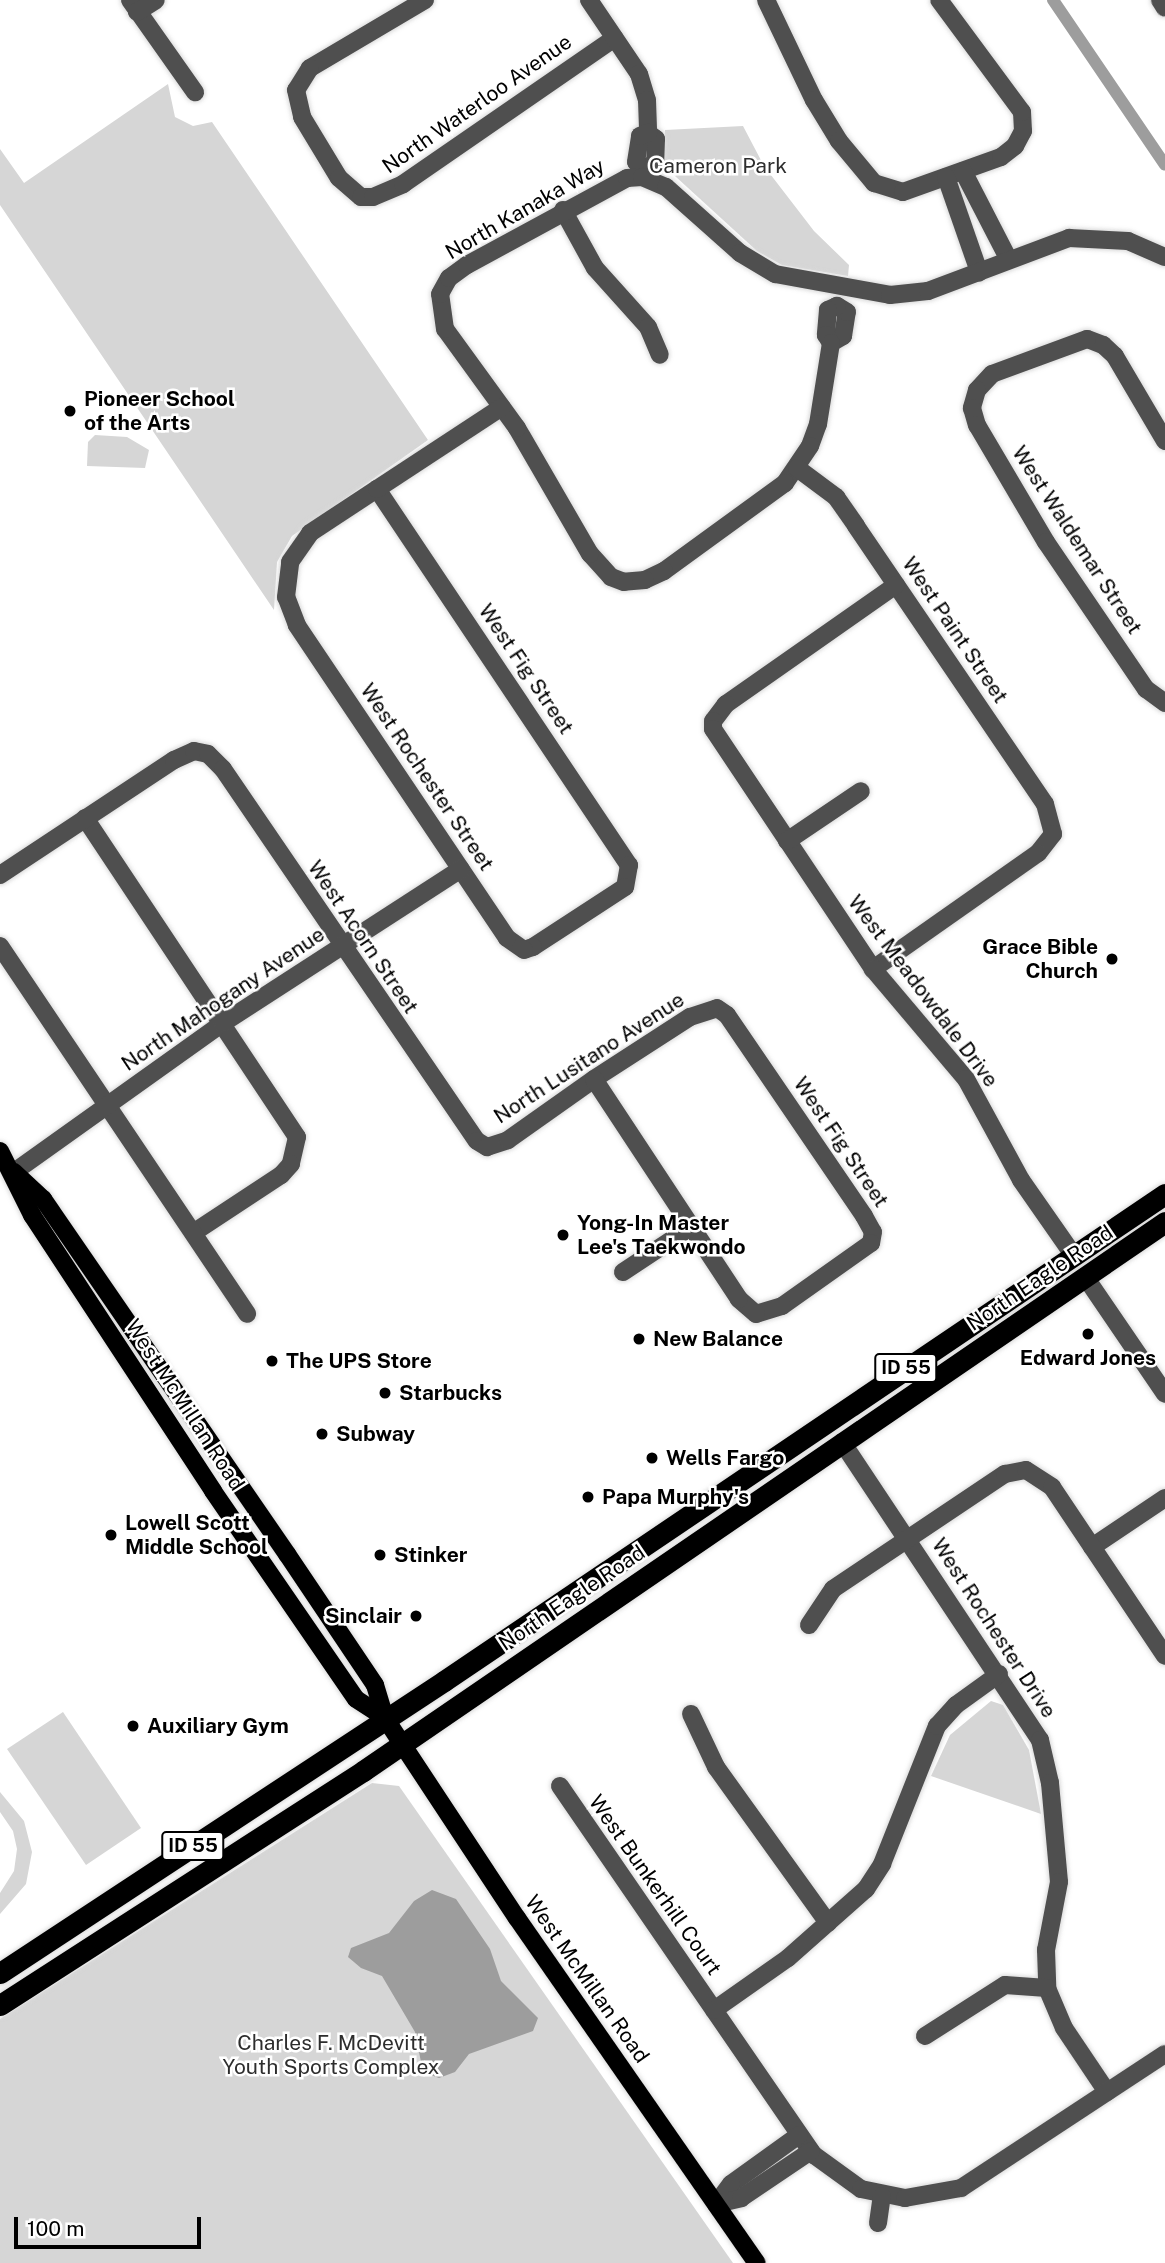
<!DOCTYPE html>
<style>
body{margin:0}
#map{position:relative;width:1165px;height:2263px;overflow:hidden;background:#fff;font-family:"Public Sans",sans-serif}
div>[style]{position:absolute}
[style*='--x']{left:calc(var(--x)*1px);top:calc(var(--y)*1px);width:calc(var(--w)*1px);rotate:calc(var(--a)*1deg)}
.green>*{inset:0;background:#d6d6d6}
.water>*{inset:0;background:#9d9d9d}
.canal>*{height:12px;margin:-6px;padding:0 6px;transform-origin:6px;border-radius:6px;background:#9d9d9d}
.roads{filter:drop-shadow(0 0 2px #dbdbdb) drop-shadow(0 0 2px #dbdbdb)}
.minor>*{height:18px;margin:-9px;padding:0 9px;transform-origin:9px;border-radius:9px;background:#4f4f4f}
.major>*{height:18px;margin:-9px;padding:0 9px;transform-origin:9px;border-radius:9px;background:#000}
.highway>*{height:21px;margin:-10.5px;padding:0 10.5px;transform-origin:10.5px;border-radius:10.5px;background:#000}
.dots>*{width:19px;height:19px;translate:-50% -50%;box-sizing:border-box;border:4px solid #fff;border-radius:50%}
span{translate:-50% -50%;white-space:nowrap;text-align:center;line-height:1.15;-webkit-text-stroke:5px #fff;paint-order:stroke}
.shield-label span{padding:2px 5px;background:#fff;border:2px solid;border-radius:5px;-webkit-text-stroke-width:0}
.shield-label{font-size:19px;color:#000;font-weight:700}
.street-label{font-size:21px;color:#000}
.park-label{font-size:21px;color:#2d2d2d}
.poi-label{font-size:21px;color:#000;font-weight:700}
.left{translate:0 -50%;text-align:left}
.right{translate:-100% -50%;text-align:right}
.scale{position:absolute;left:14px;top:2217px;width:187px;height:32px;box-sizing:border-box;border:4px solid #000;border-top:0;padding-left:9px;font-size:21px;line-height:24px;white-space:nowrap;color:#000;-webkit-text-stroke:5px #fff;paint-order:stroke}
</style>
<div id="map">
<div class="green">
<i style="clip-path:polygon(168px 84px,175px 117px,193px 126px,212px 122px,428px 440px,292px 536px,277px 562px,274px 610px,0 205px,0 149px,24px 183px)"></i>
<i style="clip-path:polygon(743px 126px,764px 166px,814px 231px,849px 265px,848px 276px,782px 265px,757px 251px,664px 166px,665px 130px)"></i>
<i style="clip-path:polygon(95px 435px,127px 437px,149px 450px,145px 468px,87px 466px,88px 442px)"></i>
<i style="clip-path:polygon(991px 1701px,1003px 1705px,1029px 1750px,1041px 1814px,931px 1776px,950px 1735px)"></i>
<i style="clip-path:polygon(63px 1712px,141px 1828px,86px 1865px,7px 1749px)"></i>
<i style="clip-path:polygon(372px 1783px,399px 1786px,733px 2263px,0 2263px,0 2019px)"></i>
<i style="clip-path:polygon(0 1792px,24px 1821px,32px 1852px,26px 1884px,0 1914px,0 1893px,14px 1871px,17px 1849px,13px 1831px,0 1812px)"></i>
</div>
<div class="water">
<i style="clip-path:polygon(432px 1890px,456px 1899px,490px 1949px,501px 1981px,538px 2018px,533px 2031px,469px 2054px,455px 2072px,439px 2078px,423px 2072px,415px 2032px,382px 1976px,361px 1968px,348px 1957px,351px 1948px,389px 1933px,414px 1901px)"></i>
</div>
<div class="canal">
<i style="--x:1053;--y:0;--w:199;--a:55.8"></i>
</div>
<div class="roads">
<div class="minor">
<i style="--x:130;--y:0;--w:113;--a:54.8"></i>
<i style="--x:425;--y:0;--w:134;--a:149.4"></i>
<i style="--x:310;--y:68;--w:26;--a:122"></i>
<i style="--x:296;--y:90;--w:28;--a:77"></i>
<i style="--x:302;--y:117;--w:71;--a:58.8"></i>
<i style="--x:339;--y:178;--w:29;--a:41"></i>
<i style="--x:361;--y:197;--w:12;--a:0"></i>
<i style="--x:373;--y:197;--w:33;--a:-23"></i>
<i style="--x:403;--y:184;--w:257;--a:-34.6"></i>
<i style="--x:589;--y:0;--w:89;--a:56"></i>
<i style="--x:639;--y:74;--w:27;--a:73"></i>
<i style="--x:647;--y:100;--w:33;--a:88"></i>
<i style="--x:766;--y:0;--w:111;--a:64.4"></i>
<i style="--x:814;--y:100;--w:48;--a:58.6"></i>
<i style="--x:839;--y:141;--w:55;--a:50.2"></i>
<i style="--x:874;--y:183;--w:30;--a:17"></i>
<i style="--x:903;--y:192;--w:104;--a:-19.7"></i>
<i style="--x:1001;--y:157;--w:18;--a:-38"></i>
<i style="--x:1015;--y:146;--w:17;--a:-62"></i>
<i style="--x:1023;--y:131;--w:19;--a:-93"></i>
<i style="--x:1022;--y:112;--w:139;--a:-126.5"></i>
<i style="--x:1160;--y:0;--w:9;--a:58"></i>
<i style="--x:137;--y:12;--w:22;--a:-32"></i>
<i style="--x:648;--y:133;--w:10;--a:37"></i>
<i style="--x:656;--y:139;--w:25;--a:92"></i>
<i style="--x:655;--y:164;--w:13;--a:162"></i>
<i style="--x:643;--y:168;--w:9;--a:-139"></i>
<i style="--x:636;--y:162;--w:26;--a:-81"></i>
<i style="--x:640;--y:136;--w:9;--a:-21"></i>
<i style="--x:963;--y:171;--w:100;--a:62.7"></i>
<i style="--x:946;--y:177;--w:101;--a:70.8"></i>
<i style="--x:563;--y:210;--w:66;--a:61.1"></i>
<i style="--x:595;--y:268;--w:79;--a:48.1"></i>
<i style="--x:648;--y:327;--w:30;--a:67"></i>
<i style="--x:831;--y:343;--w:14;--a:-30"></i>
<i style="--x:843;--y:336;--w:24;--a:-81"></i>
<i style="--x:847;--y:312;--w:12;--a:-149"></i>
<i style="--x:837;--y:306;--w:10;--a:156"></i>
<i style="--x:828;--y:310;--w:25;--a:95"></i>
<i style="--x:826;--y:335;--w:9;--a:58"></i>
<i style="--x:831;--y:343;--w:82;--a:99.1"></i>
<i style="--x:818;--y:424;--w:23;--a:110"></i>
<i style="--x:810;--y:446;--w:45;--a:124"></i>
<i style="--x:785;--y:483;--w:150;--a:144"></i>
<i style="--x:664;--y:571;--w:21;--a:155"></i>
<i style="--x:645;--y:580;--w:21;--a:175"></i>
<i style="--x:624;--y:582;--w:14;--a:-159"></i>
<i style="--x:611;--y:577;--w:31;--a:-132"></i>
<i style="--x:590;--y:554;--w:146;--a:-120.1"></i>
<i style="--x:517;--y:428;--w:122;--a:-126"></i>
<i style="--x:445;--y:329;--w:35;--a:-98"></i>
<i style="--x:440;--y:294;--w:18;--a:-61"></i>
<i style="--x:449;--y:278;--w:22;--a:-36"></i>
<i style="--x:467;--y:265;--w:182;--a:-28.5"></i>
<i style="--x:627;--y:178;--w:15;--a:-4"></i>
<i style="--x:642;--y:177;--w:26;--a:23"></i>
<i style="--x:666;--y:187;--w:99;--a:41.7"></i>
<i style="--x:740;--y:253;--w:41;--a:31"></i>
<i style="--x:775;--y:274;--w:117;--a:10.3"></i>
<i style="--x:890;--y:295;--w:38;--a:-6"></i>
<i style="--x:928;--y:291;--w:151;--a:-20.6"></i>
<i style="--x:1069;--y:238;--w:59;--a:2.9"></i>
<i style="--x:1128;--y:241;--w:40;--a:23.4"></i>
<i style="--x:1165;--y:441;--w:99;--a:-120.5"></i>
<i style="--x:1115;--y:356;--w:16;--a:-137"></i>
<i style="--x:1103;--y:345;--w:17;--a:-159"></i>
<i style="--x:1087;--y:339;--w:101;--a:159.8"></i>
<i style="--x:992;--y:374;--w:22;--a:133"></i>
<i style="--x:977;--y:390;--w:19;--a:106"></i>
<i style="--x:972;--y:408;--w:18;--a:74"></i>
<i style="--x:977;--y:425;--w:136;--a:59.5"></i>
<i style="--x:1046;--y:542;--w:178;--a:55.8"></i>
<i style="--x:1146;--y:689;--w:24;--a:36"></i>
<i style="--x:797;--y:468;--w:49;--a:36.6"></i>
<i style="--x:836;--y:497;--w:35;--a:55"></i>
<i style="--x:856;--y:526;--w:336;--a:55.8"></i>
<i style="--x:1045;--y:804;--w:31;--a:75"></i>
<i style="--x:1053;--y:834;--w:24;--a:128"></i>
<i style="--x:1038;--y:853;--w:202;--a:144.9"></i>
<i style="--x:377;--y:489;--w:453;--a:56.2"></i>
<i style="--x:629;--y:865;--w:22;--a:100"></i>
<i style="--x:625;--y:887;--w:110;--a:146.9"></i>
<i style="--x:533;--y:947;--w:9;--a:162"></i>
<i style="--x:524;--y:950;--w:21;--a:-145"></i>
<i style="--x:507;--y:938;--w:377;--a:-123.9"></i>
<i style="--x:297;--y:625;--w:30;--a:-111"></i>
<i style="--x:286;--y:597;--w:35;--a:-83"></i>
<i style="--x:290;--y:562;--w:35;--a:-55"></i>
<i style="--x:310;--y:533;--w:80;--a:-33.3"></i>
<i style="--x:377;--y:489;--w:149;--a:-33.3"></i>
<i style="--x:896;--y:585;--w:208;--a:145"></i>
<i style="--x:726;--y:704;--w:21;--a:127"></i>
<i style="--x:713;--y:721;--w:8;--a:90"></i>
<i style="--x:713;--y:729;--w:288;--a:56.3"></i>
<i style="--x:873;--y:969;--w:144;--a:49.8"></i>
<i style="--x:966;--y:1079;--w:115;--a:61.4"></i>
<i style="--x:1021;--y:1180;--w:93;--a:55.1"></i>
<i style="--x:85;--y:818;--w:383;--a:56.4"></i>
<i style="--x:297;--y:1137;--w:28;--a:103"></i>
<i style="--x:291;--y:1164;--w:15;--a:132"></i>
<i style="--x:281;--y:1175;--w:105;--a:146.6"></i>
<i style="--x:787;--y:841;--w:89;--a:-34"></i>
<i style="--x:0;--y:875;--w:209;--a:-33.5"></i>
<i style="--x:174;--y:760;--w:22;--a:-24"></i>
<i style="--x:194;--y:751;--w:14;--a:12"></i>
<i style="--x:208;--y:754;--w:21;--a:45"></i>
<i style="--x:223;--y:769;--w:450;--a:55.7"></i>
<i style="--x:477;--y:1141;--w:12;--a:31"></i>
<i style="--x:487;--y:1147;--w:22;--a:-18"></i>
<i style="--x:508;--y:1140;--w:105;--a:-35.3"></i>
<i style="--x:594;--y:1079;--w:114;--a:-32.9"></i>
<i style="--x:690;--y:1017;--w:28;--a:-18"></i>
<i style="--x:717;--y:1008;--w:12;--a:35"></i>
<i style="--x:727;--y:1015;--w:243;--a:55.7"></i>
<i style="--x:864;--y:1216;--w:18;--a:61"></i>
<i style="--x:873;--y:1232;--w:11;--a:100"></i>
<i style="--x:871;--y:1243;--w:109;--a:144.7"></i>
<i style="--x:782;--y:1306;--w:27;--a:163"></i>
<i style="--x:756;--y:1314;--w:23;--a:-139"></i>
<i style="--x:739;--y:1299;--w:263;--a:-123.4"></i>
<i style="--x:0;--y:946;--w:443;--a:56.1"></i>
<i style="--x:14;--y:1172;--w:257;--a:-35.5"></i>
<i style="--x:223;--y:1023;--w:283;--a:-32.9"></i>
<i style="--x:623;--y:1272;--w:82;--a:-33.5"></i>
<i style="--x:1086;--y:1278;--w:140;--a:55.7"></i>
<i style="--x:842;--y:1442;--w:358;--a:56.4"></i>
<i style="--x:1040;--y:1740;--w:44;--a:76.9"></i>
<i style="--x:1050;--y:1783;--w:99;--a:84.8"></i>
<i style="--x:1059;--y:1882;--w:69;--a:100.8"></i>
<i style="--x:1046;--y:1950;--w:38;--a:88"></i>
<i style="--x:1047;--y:1988;--w:43;--a:67"></i>
<i style="--x:1064;--y:2028;--w:77;--a:56.1"></i>
<i style="--x:1092;--y:1547;--w:88;--a:-33.9"></i>
<i style="--x:809;--y:1625;--w:43;--a:-56.3"></i>
<i style="--x:833;--y:1589;--w:207;--a:-33.8"></i>
<i style="--x:1005;--y:1474;--w:21;--a:-11"></i>
<i style="--x:1026;--y:1470;--w:31;--a:33"></i>
<i style="--x:1052;--y:1487;--w:203;--a:56.2"></i>
<i style="--x:691;--y:1714;--w:59;--a:64.7"></i>
<i style="--x:716;--y:1767;--w:192;--a:54.3"></i>
<i style="--x:560;--y:1786;--w:448;--a:55.5"></i>
<i style="--x:814;--y:2155;--w:58;--a:35.9"></i>
<i style="--x:861;--y:2189;--w:45;--a:11.6"></i>
<i style="--x:905;--y:2198;--w:57;--a:-10.1"></i>
<i style="--x:961;--y:2188;--w:244;--a:-33.3"></i>
<i style="--x:714;--y:2010;--w:90;--a:-35.1"></i>
<i style="--x:788;--y:1958;--w:104;--a:-41.5"></i>
<i style="--x:866;--y:1889;--w:30;--a:-57"></i>
<i style="--x:882;--y:1864;--w:149;--a:-68.3"></i>
<i style="--x:937;--y:1726;--w:28;--a:-48"></i>
<i style="--x:956;--y:1705;--w:53;--a:-35.8"></i>
<i style="--x:925;--y:2036;--w:95;--a:-32.5"></i>
<i style="--x:1005;--y:1985;--w:42;--a:4.1"></i>
<i style="--x:799;--y:2135;--w:84;--a:144.2"></i>
<i style="--x:731;--y:2184;--w:25;--a:127"></i>
<i style="--x:716;--y:2204;--w:26;--a:-13"></i>
<i style="--x:741;--y:2198;--w:84;--a:-33.9"></i>
<i style="--x:878;--y:2223;--w:27;--a:-82"></i>
</div>
<div class="major">
<i style="--x:0;--y:1151;--w:72;--a:63.4"></i>
<i style="--x:32;--y:1215;--w:330;--a:56.7"></i>
<i style="--x:213;--y:1491;--w:252;--a:55.5"></i>
<i style="--x:356;--y:1699;--w:35;--a:33"></i>
<i style="--x:14;--y:1172;--w:40;--a:43"></i>
<i style="--x:43;--y:1199;--w:431;--a:55.5"></i>
<i style="--x:287;--y:1554;--w:158;--a:56.1"></i>
<i style="--x:375;--y:1685;--w:34;--a:73"></i>
<i style="--x:385;--y:1718;--w:240;--a:56.6"></i>
<i style="--x:517;--y:1918;--w:420;--a:55.2"></i>
</div>
<div class="highway">
<i style="--x:0;--y:1973;--w:531;--a:-33.33"></i>
<i style="--x:444;--y:1681;--w:870;--a:-34.04"></i>
<i style="--x:0;--y:2005;--w:432;--a:-32.8"></i>
<i style="--x:363;--y:1771;--w:972;--a:-34.39"></i>
</div>
</div>
<div class="dots">
<i style="left:70px;top:411px;background:#000"></i>
<i style="left:1112px;top:959px;background:#000"></i>
<i style="left:563px;top:1235px;background:#000"></i>
<i style="left:1088px;top:1334px;background:#000"></i>
<i style="left:639px;top:1339px;background:#000"></i>
<i style="left:272px;top:1361px;background:#000"></i>
<i style="left:385px;top:1393px;background:#000"></i>
<i style="left:322px;top:1434px;background:#000"></i>
<i style="left:652px;top:1458px;background:#000"></i>
<i style="left:588px;top:1497px;background:#000"></i>
<i style="left:111px;top:1535px;background:#000"></i>
<i style="left:380px;top:1555px;background:#000"></i>
<i style="left:416px;top:1616px;background:#000"></i>
<i style="left:133px;top:1726px;background:#000"></i>
</div>
<div class="shield-label">
<span style="left:906px;top:1368px">ID 55</span>
<span style="left:193px;top:1846px">ID 55</span>
</div>
<div class="street-label">
<span style="left:477px;top:104px;rotate:-35deg">North Waterloo Avenue</span>
<span style="left:525px;top:209px;rotate:-30deg">North Kanaka Way</span>
<span style="left:1077px;top:540px;rotate:57deg">West Waldemar Street</span>
<span style="left:955px;top:630px;rotate:56deg">West Paint Street</span>
<span style="left:526px;top:669px;rotate:56deg">West Fig Street</span>
<span style="left:427px;top:777px;rotate:56deg">West Rochester Street</span>
<span style="left:363px;top:937px;rotate:56deg">West Acorn Street</span>
<span style="left:923px;top:991px;rotate:53deg">West Meadowdale Drive</span>
<span style="left:223px;top:999px;rotate:-34deg">North Mahogany Avenue</span>
<span style="left:589px;top:1058px;rotate:-33deg">North Lusitano Avenue</span>
<span style="left:841px;top:1142px;rotate:56deg">West Fig Street</span>
<span style="left:1040px;top:1278px;rotate:-34deg">North Eagle Road</span>
<span style="left:185px;top:1405px;rotate:57deg">West McMillan Road</span>
<span style="left:572px;top:1598px;rotate:-34deg">North Eagle Road</span>
<span style="left:994px;top:1628px;rotate:57deg">West Rochester Drive</span>
<span style="left:655px;top:1885px;rotate:55deg">West Bunkerhill Court</span>
<span style="left:587px;top:1979px;rotate:55deg">West McMillan Road</span>
</div>
<div class="park-label">
<span style="left:718px;top:166px">Cameron Park</span>
<span style="left:331px;top:2055px">Charles F. McDevitt<br>Youth Sports Complex</span>
</div>
<div class="poi-label">
<span class="left" style="left:84px;top:411px">Pioneer School<br>of the Arts</span>
<span class="right" style="left:1098px;top:959px">Grace Bible<br>Church</span>
<span class="left" style="left:577px;top:1235px">Yong-In Master<br>Lee's Taekwondo</span>
<span class="left" style="left:653px;top:1339px">New Balance</span>
<span style="left:1088px;top:1358px">Edward Jones</span>
<span class="left" style="left:286px;top:1361px">The UPS Store</span>
<span class="left" style="left:399px;top:1393px">Starbucks</span>
<span class="left" style="left:336px;top:1434px">Subway</span>
<span class="left" style="left:666px;top:1458px">Wells Fargo</span>
<span class="left" style="left:602px;top:1497px">Papa Murphy's</span>
<span class="left" style="left:125px;top:1535px">Lowell Scott<br>Middle School</span>
<span class="left" style="left:394px;top:1555px">Stinker</span>
<span class="right" style="left:402px;top:1616px">Sinclair</span>
<span class="left" style="left:147px;top:1726px">Auxiliary Gym</span>
</div>
<div class="scale">100 m</div>
</div>
